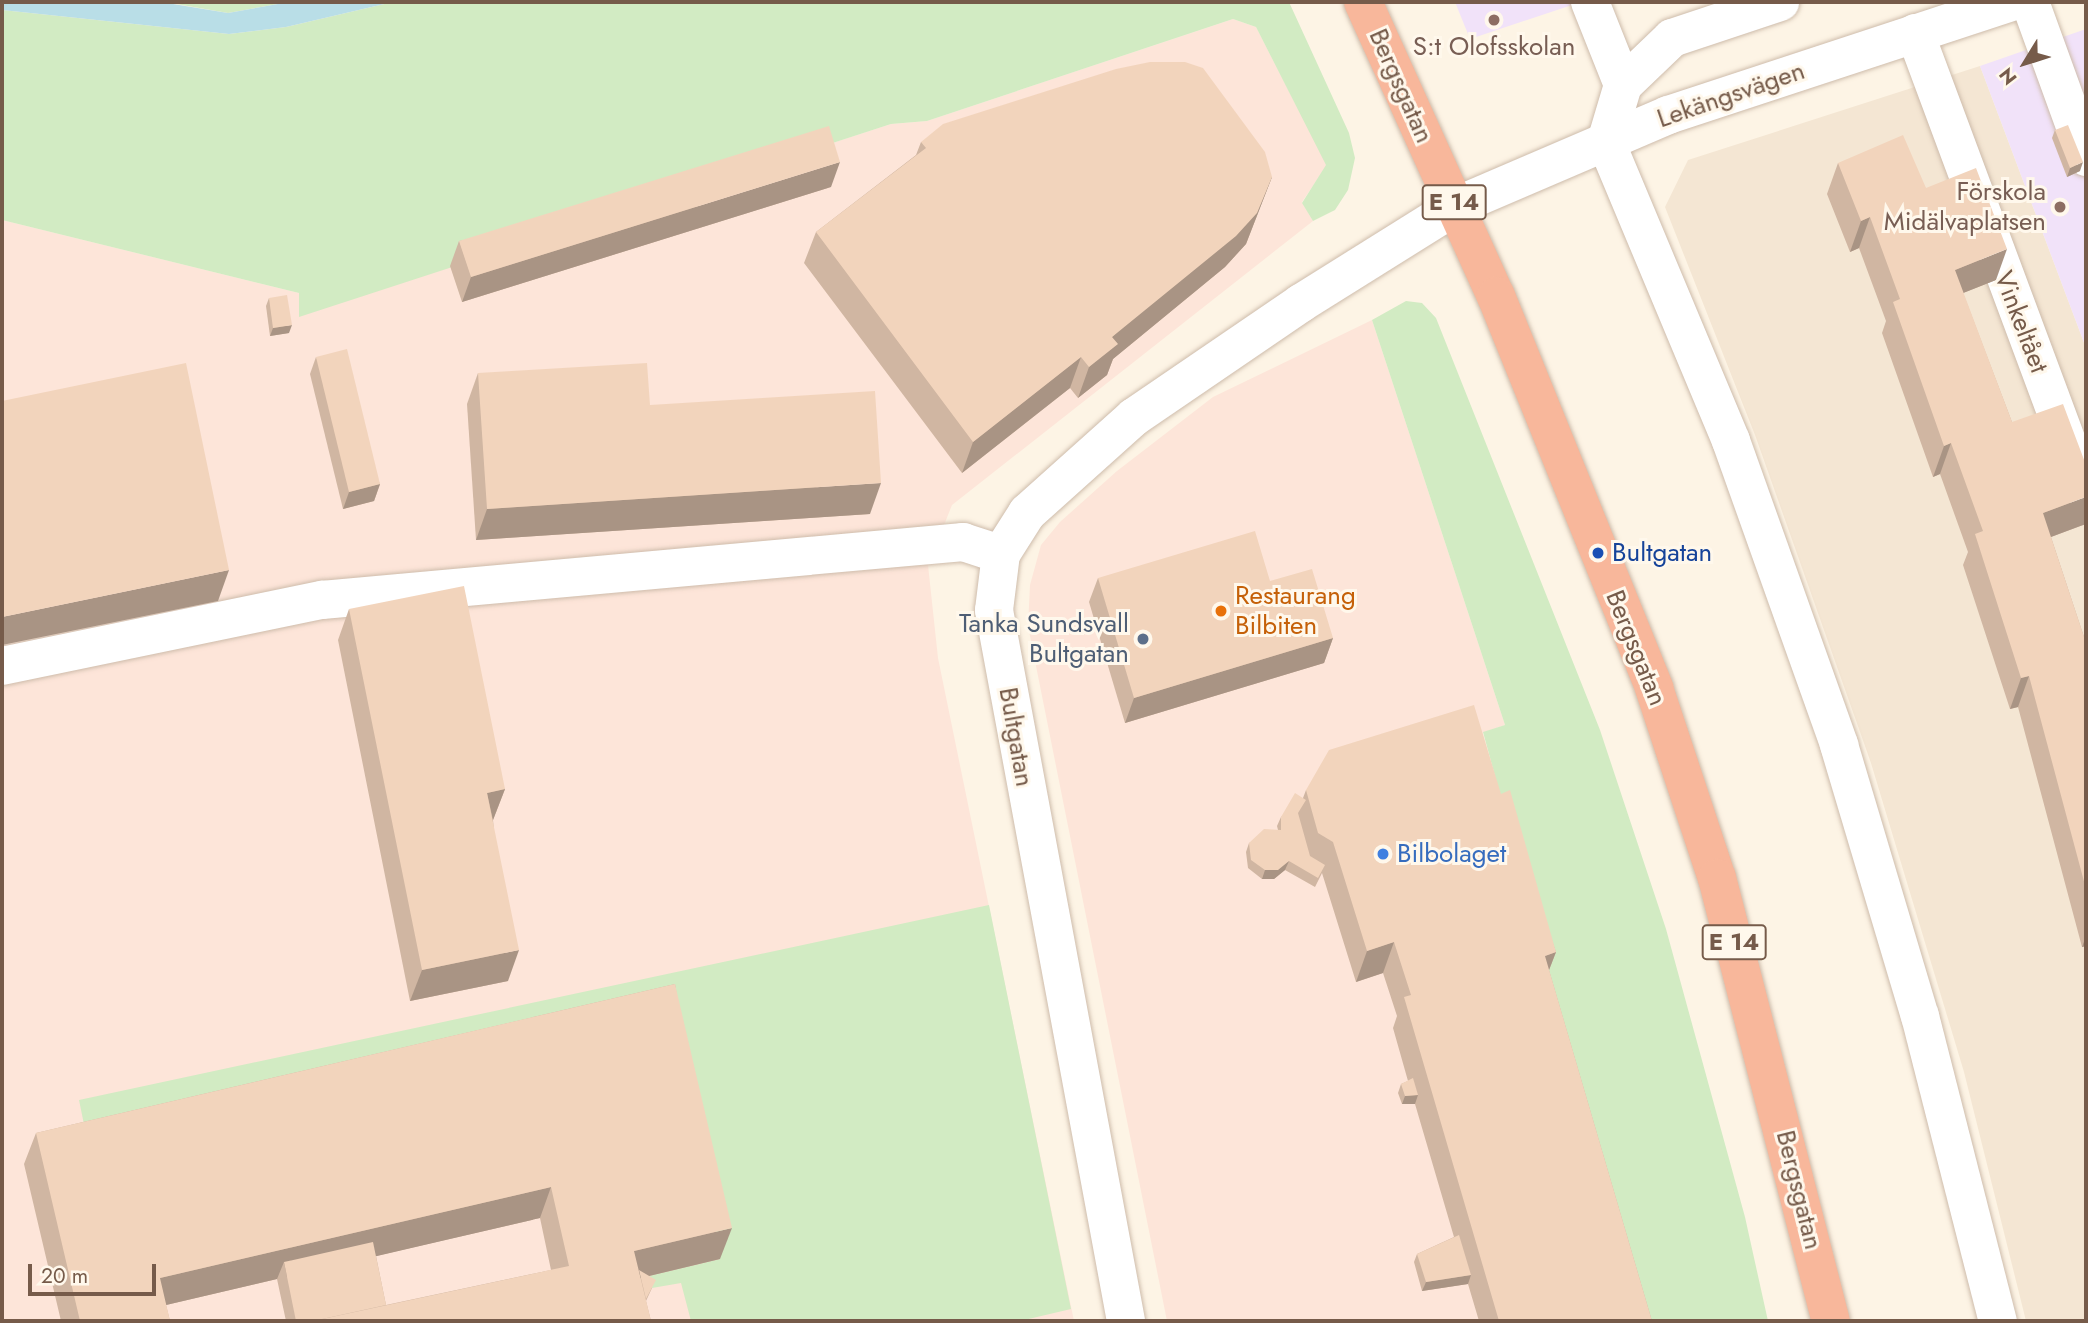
<!DOCTYPE html>
<meta charset="utf-8">
<style>
body{margin:0}
#map{position:relative;width:2088px;height:1323px;overflow:hidden;background:#fdf4e5;font-family:Jost,sans-serif}
div>[style]{position:absolute}
[style*='--x']{left:calc(var(--x)*1px);top:calc(var(--y)*1px);width:calc(var(--w)*1px);rotate:calc(var(--a)*1deg)}
.residential>*{inset:0;background:#f4e6d3}
.commercial>*{inset:0;background:#fde5d9}
.education>*{inset:0;background:#f1e2f9}
.green>*{inset:0;background:#d2ebc3}
.water>*{inset:0;background:#b9dee7}
.roads{filter:drop-shadow(0 0 2px #cebcab) drop-shadow(0 0 2px #cebcab)}
.minor>*{height:38px;margin:-19px;padding:0 19px;transform-origin:19px;border-radius:19px;background:#fff}
.highway>*{height:38px;margin:-19px;padding:0 19px;transform-origin:19px;border-radius:19px;background:#f8b79b}
.wall>*{inset:0;background:#d0b6a2}
.shaded-wall>*{inset:0;background:#a99484}
.building>*{inset:0;background:#f2d4bc}
.dots>*{width:19px;height:19px;translate:-50% -50%;box-sizing:border-box;border:4px solid #fff8ec;border-radius:50%}
span{translate:-50% -50%;white-space:nowrap;text-align:center;line-height:1.15;-webkit-text-stroke:6px #fff8ec;paint-order:stroke}
.shield-label span{padding:2px 5px;background:#fff8ec;border:2px solid;border-radius:5px;-webkit-text-stroke-width:0}
.shield-label{font-size:24px;color:#765b4a;font-weight:700}
.education-label{font-size:26px;color:#785e54}
.right{translate:-100% -50%;text-align:right}
.street-label{font-size:26px;color:#765b4a}
.transit-label{font-size:26px;color:#164399}
.left{translate:0 -50%;text-align:left}
.food-label{font-size:26px;color:#c56008}
.service-label{font-size:26px;color:#4e5e75}
.shop-label{font-size:26px;color:#366cbe}
.frame{position:absolute;inset:0;border:4px solid #765b4a;pointer-events:none}
.north{position:absolute;left:1990px;top:28px;width:70px;height:70px;-webkit-text-stroke:5px #fff8ec;paint-order:stroke;rotate:232deg;font-size:19px;font-weight:700;line-height:28px;text-align:center;color:#765b4a}
.north::after{content:'';display:block;margin:auto;width:24px;height:32px;background:#765b4a;clip-path:polygon(50% 0,100% 100%,50% 72%,0 100%)}
.scale{position:absolute;left:28px;top:1264px;width:128px;height:32px;box-sizing:border-box;border:4px solid #765b4a;border-top:0;padding-left:9px;font-size:21px;line-height:24px;white-space:nowrap;color:#765b4a;-webkit-text-stroke:5px #fff8ec;paint-order:stroke}
</style>
<div id="map">
<div class="residential">
<i style="clip-path:polygon(1980px 66px,2086px 348px,2086px 1321px,2026px 1321px,1964px 1072px,1871px 763px,1755px 435px,1665px 207px,1688px 160px)"></i>
</div>
<div class="commercial">
<i style="clip-path:polygon(1233px 19px,1256px 27px,1327px 165px,1302px 202px,1313px 221px,952px 505px,928px 565px,938px 658px,1074px 1321px,2px 1321px,2px 220px,299px 293px,299px 316px,891px 124px,927px 121px)"></i>
<i style="clip-path:polygon(1372px 320px,1505px 725px,1483px 733px,1643px 1321px,1167px 1321px,1028px 626px,1030px 585px,1041px 545px,1060px 522px,1117px 471px,1213px 397px)"></i>
</div>
<div class="education">
<i style="clip-path:polygon(1455px 2px,1581px 2px,1470px 39px)"></i>
<i style="clip-path:polygon(2086px 29px,2086px 348px,1980px 66px)"></i>
</div>
<div class="green">
<i style="clip-path:polygon(165px 2px,289px 2px,228px 13px)"></i>
<i style="clip-path:polygon(393px 2px,1289px 2px,1349px 133px,1355px 158px,1348px 190px,1335px 210px,1313px 221px,1302px 203px,1326px 165px,1256px 27px,1233px 19px,927px 121px,891px 124px,299px 317px,299px 293px,2px 220px,2px 10px,229px 34px,286px 27px)"></i>
<i style="clip-path:polygon(1406px 301px,1422px 303px,1436px 318px,1600px 730px,1666px 929px,1745px 1217px,1768px 1321px,1643px 1321px,1483px 732px,1505px 725px,1372px 320px)"></i>
<i style="clip-path:polygon(989px 905px,1071px 1309px,1020px 1321px,691px 1321px,681px 1283px,652px 1288px,636px 1279px,720px 1259px,663px 1015px,89px 1149px,79px 1100px)"></i>
</div>
<div class="water">
<i style="clip-path:polygon(2px 2px,161px 2px,228px 13px,289px 2px,393px 2px,286px 27px,229px 34px,2px 10px)"></i>
</div>
<div class="roads">
<div class="minor">
<i style="--x:1590;--y:2;--w:89;--a:68.3"></i>
<i style="--x:1623;--y:85;--w:59;--a:106.6"></i>
<i style="--x:1606;--y:142;--w:324;--a:67.3"></i>
<i style="--x:1731;--y:441;--w:323;--a:70.4"></i>
<i style="--x:1839;--y:745;--w:283;--a:73.4"></i>
<i style="--x:1920;--y:1016;--w:315;--a:75.7"></i>
<i style="--x:2030;--y:2;--w:165;--a:70.1"></i>
<i style="--x:1915;--y:33;--w:491;--a:69.6"></i>
<i style="--x:1623;--y:85;--w:68;--a:-43.8"></i>
<i style="--x:1672;--y:38;--w:114;--a:-18.4"></i>
<i style="--x:2;--y:666;--w:327;--a:-11.7"></i>
<i style="--x:322;--y:600;--w:644;--a:-5.17"></i>
<i style="--x:963;--y:542;--w:40;--a:18"></i>
<i style="--x:1126;--y:1321;--w:723;--a:-100.52"></i>
<i style="--x:994;--y:610;--w:56;--a:-82.9"></i>
<i style="--x:1001;--y:554;--w:49;--a:-57.6"></i>
<i style="--x:1027;--y:513;--w:144;--a:-41.9"></i>
<i style="--x:1134;--y:417;--w:202;--a:-34.3"></i>
<i style="--x:1301;--y:303;--w:183;--a:-32"></i>
<i style="--x:1456;--y:206;--w:231;--a:-23.2"></i>
<i style="--x:1668;--y:115;--w:362;--a:-18.2"></i>
</div>
<div class="highway">
<i style="--x:1363;--y:2;--w:323;--a:65.7"></i>
<i style="--x:1496;--y:296;--w:423;--a:68"></i>
<i style="--x:1654;--y:688;--w:200;--a:71.7"></i>
<i style="--x:1717;--y:878;--w:457;--a:75.6"></i>
</div>
</div>
<div class="wall">
<i style="clip-path:polygon(2055px 130px,2080px 171px,2067px 177px,2052px 138px)"></i>
<i style="clip-path:polygon(921px 142px,1272px 177px,1246px 244px,1225px 267px,1113px 359px,1107px 375px,1078px 398px,1070px 388px,962px 473px,804px 263px,816px 232px,916px 155px)"></i>
<i style="clip-path:polygon(1838px 163px,1926px 188px,1996px 280px,1963px 293px,2012px 422px,2086px 524px,2051px 537px,2086px 643px,2086px 946px,2082px 947px,2018px 707px,2010px 709px,1963px 565px,1968px 552px,1940px 474px,1933px 477px,1882px 333px,1886px 321px,1859px 248px,1850px 252px,1827px 194px)"></i>
<i style="clip-path:polygon(831px 187px,462px 302px,450px 266px,459px 241px)"></i>
<i style="clip-path:polygon(269px 298px,289px 333px,270px 336px,266px 306px)"></i>
<i style="clip-path:polygon(316px 357px,380px 484px,374px 501px,343px 509px,310px 374px)"></i>
<i style="clip-path:polygon(478px 373px,650px 405px,870px 514px,476px 540px,467px 404px)"></i>
<i style="clip-path:polygon(1098px 578px,1270px 581px,1333px 638px,1324px 663px,1125px 723px,1089px 602px)"></i>
<i style="clip-path:polygon(349px 609px,505px 789px,493px 820px,508px 981px,410px 1001px,338px 640px)"></i>
<i style="clip-path:polygon(1306px 790px,1501px 794px,1556px 952px,1549px 970px,1652px 1321px,1479px 1321px,1468px 1284px,1422px 1291px,1414px 1262px,1417px 1254px,1454px 1237px,1415px 1104px,1402px 1104px,1398px 1093px,1401px 1084px,1408px 1081px,1393px 1028px,1397px 1016px,1383px 973px,1356px 982px,1322px 873px,1315px 887px,1285px 870px,1274px 879px,1262px 879px,1248px 868px,1246px 852px,1249px 843px,1278px 830px,1277px 826px,1281px 817px,1303px 798px)"></i>
<i style="clip-path:polygon(evenodd,675px 984px,720px 1259px,649px 1276px,652px 1288px,646px 1301px,651px 1321px,286px 1321px,277px 1279px,166px 1305px,170px 1321px,61px 1321px,24px 1164px,36px 1133px,675px 984px,540px 1218px,551px 1270px,386px 1305px,376px 1256px,540px 1218px)"></i>
</div>
<div class="shaded-wall">
<i style="clip-path:polygon(840px 162px,831px 187px,462px 302px,471px 277px)"></i>
<i style="clip-path:polygon(2083px 162px,2080px 171px,2067px 177px,2070px 168px)"></i>
<i style="clip-path:polygon(1272px 177px,1246px 244px,1225px 267px,1113px 359px,1107px 375px,1078px 398px,1089px 367px,1112px 337px)"></i>
<i style="clip-path:polygon(1870px 217px,1859px 248px,1850px 252px,1861px 221px)"></i>
<i style="clip-path:polygon(2007px 249px,1996px 280px,1943px 301px,1955px 270px)"></i>
<i style="clip-path:polygon(292px 325px,289px 333px,270px 336px,273px 328px)"></i>
<i style="clip-path:polygon(1081px 357px,1070px 388px,962px 473px,973px 442px)"></i>
<i style="clip-path:polygon(1951px 443px,1940px 474px,1933px 477px,1944px 446px)"></i>
<i style="clip-path:polygon(881px 483px,870px 514px,476px 540px,487px 509px)"></i>
<i style="clip-path:polygon(380px 484px,374px 501px,343px 509px,349px 492px)"></i>
<i style="clip-path:polygon(2086px 497px,2086px 524px,2032px 544px,2043px 513px)"></i>
<i style="clip-path:polygon(229px 570px,218px 601px,2px 645px,2px 617px)"></i>
<i style="clip-path:polygon(1333px 638px,1324px 663px,1125px 723px,1134px 698px)"></i>
<i style="clip-path:polygon(2029px 676px,2018px 707px,2010px 709px,2021px 678px)"></i>
<i style="clip-path:polygon(505px 789px,493px 820px,487px 793px)"></i>
<i style="clip-path:polygon(1289px 861px,1285px 870px,1274px 879px,1262px 879px,1265px 870px)"></i>
<i style="clip-path:polygon(2086px 936px,2086px 946px,2082px 947px)"></i>
<i style="clip-path:polygon(1394px 942px,1383px 973px,1356px 982px,1367px 951px)"></i>
<i style="clip-path:polygon(519px 950px,508px 981px,410px 1001px,422px 970px)"></i>
<i style="clip-path:polygon(1556px 952px,1544px 983px,1545px 956px)"></i>
<i style="clip-path:polygon(1418px 1095px,1415px 1104px,1402px 1104px,1405px 1096px)"></i>
<i style="clip-path:polygon(551px 1187px,540px 1218px,287px 1277px,284px 1262px,277px 1279px,149px 1309px,160px 1278px)"></i>
<i style="clip-path:polygon(732px 1228px,720px 1259px,628px 1281px,634px 1251px)"></i>
<i style="clip-path:polygon(1471px 1275px,1468px 1284px,1422px 1291px,1426px 1282px)"></i>
</div>
<div class="building">
<i style="clip-path:polygon(1150px 62px,1185px 62px,1203px 68px,1265px 152px,1272px 177px,1257px 213px,1236px 236px,1112px 337px,1118px 344px,1089px 367px,1081px 357px,973px 442px,816px 232px,926px 148px,921px 142px,943px 124px,1116px 69px)"></i>
<i style="clip-path:polygon(2068px 125px,2083px 162px,2070px 168px,2055px 130px)"></i>
<i style="clip-path:polygon(829px 126px,840px 162px,471px 277px,459px 241px)"></i>
<i style="clip-path:polygon(1903px 135px,1926px 188px,1976px 168px,2007px 249px,1955px 270px,2012px 422px,2063px 404px,2086px 465px,2086px 497px,2043px 513px,2086px 643px,2086px 889px,2029px 676px,2021px 678px,1975px 534px,1983px 531px,1951px 443px,1944px 446px,1893px 302px,1900px 299px,1870px 217px,1861px 221px,1838px 163px)"></i>
<i style="clip-path:polygon(287px 295px,292px 325px,273px 328px,269px 298px)"></i>
<i style="clip-path:polygon(347px 349px,380px 484px,349px 492px,316px 357px)"></i>
<i style="clip-path:polygon(186px 363px,229px 570px,2px 617px,2px 401px)"></i>
<i style="clip-path:polygon(647px 363px,650px 405px,875px 391px,881px 483px,487px 509px,478px 373px)"></i>
<i style="clip-path:polygon(1255px 531px,1270px 581px,1312px 569px,1333px 638px,1134px 698px,1098px 578px)"></i>
<i style="clip-path:polygon(464px 586px,505px 789px,487px 793px,519px 950px,422px 970px,349px 609px)"></i>
<i style="clip-path:polygon(1474px 705px,1501px 794px,1510px 790px,1556px 952px,1545px 956px,1652px 1321px,1499px 1321px,1404px 997px,1411px 995px,1394px 942px,1367px 951px,1333px 842px,1318px 833px,1306px 790px,1329px 750px)"></i>
<i style="clip-path:polygon(1295px 793px,1306px 800px,1298px 813px,1310px 856px,1325px 865px,1318px 878px,1289px 861px,1278px 870px,1265px 870px,1251px 860px,1249px 843px,1264px 829px,1281px 830px,1281px 817px)"></i>
<i style="clip-path:polygon(675px 984px,732px 1228px,634px 1251px,651px 1321px,313px 1321px,569px 1266px,551px 1187px,160px 1278px,170px 1321px,80px 1321px,36px 1133px)"></i>
<i style="clip-path:polygon(1413px 1078px,1418px 1095px,1405px 1096px,1401px 1084px)"></i>
<i style="clip-path:polygon(1459px 1235px,1471px 1275px,1426px 1282px,1417px 1254px)"></i>
<i style="clip-path:polygon(373px 1242px,386px 1305px,313px 1321px,296px 1321px,284px 1262px)"></i>
<i style="clip-path:polygon(639px 1270px,656px 1280px,646px 1299px)"></i>
</div>
<div class="dots">
<i style="left:1494px;top:20px;background:#8d6e63"></i>
<i style="left:2060px;top:207px;background:#8d6e63"></i>
<i style="left:1598px;top:553px;background:#1a4fb4"></i>
<i style="left:1221px;top:611px;background:#e8710a"></i>
<i style="left:1143px;top:639px;background:#5c6f8a"></i>
<i style="left:1383px;top:854px;background:#3f7fe0"></i>
</div>
<div class="shield-label">
<span style="left:1454px;top:202px">E 14</span>
<span style="left:1734px;top:942px">E 14</span>
</div>
<div class="education-label">
<span style="left:1494px;top:47px">S:t Olofsskolan</span>
<span class="right" style="left:2046px;top:207px">Förskola<br>Midälvaplatsen</span>
</div>
<div class="street-label">
<span style="left:1401px;top:86px;rotate:66deg">Bergsgatan</span>
<span style="left:1731px;top:95px;rotate:-19deg">Lekängsvägen</span>
<span style="left:2021px;top:322px;rotate:69deg">Vinkeltået</span>
<span style="left:1636px;top:648px;rotate:68deg">Bergsgatan</span>
<span style="left:1016px;top:737px;rotate:80deg">Bultgatan</span>
<span style="left:1799px;top:1190px;rotate:76deg">Bergsgatan</span>
</div>
<div class="transit-label">
<span class="left" style="left:1612px;top:553px">Bultgatan</span>
</div>
<div class="food-label">
<span class="left" style="left:1235px;top:611px">Restaurang<br>Bilbiten</span>
</div>
<div class="service-label">
<span class="right" style="left:1129px;top:639px">Tanka Sundsvall<br>Bultgatan</span>
</div>
<div class="shop-label">
<span class="left" style="left:1397px;top:854px">Bilbolaget</span>
</div>
<div class="frame"></div>
<div class="north">N</div>
<div class="scale">20 m</div>
</div>
